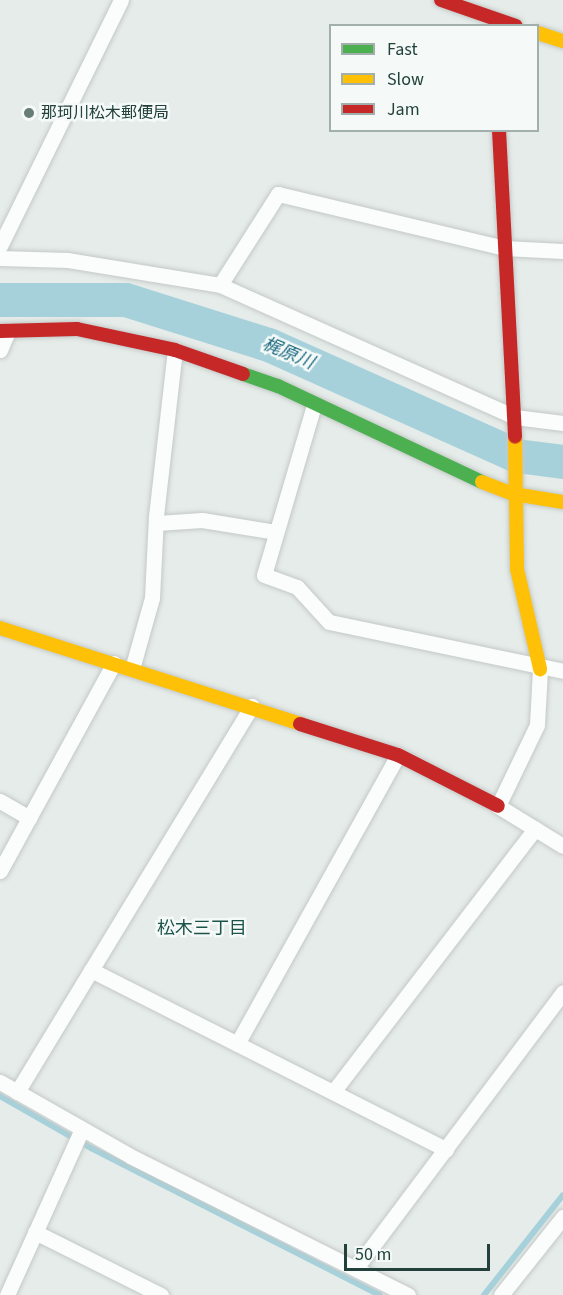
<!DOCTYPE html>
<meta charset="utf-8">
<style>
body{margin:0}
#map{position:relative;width:563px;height:1295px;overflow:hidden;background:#e6ece9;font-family:"Source Sans 3","Noto Sans JP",sans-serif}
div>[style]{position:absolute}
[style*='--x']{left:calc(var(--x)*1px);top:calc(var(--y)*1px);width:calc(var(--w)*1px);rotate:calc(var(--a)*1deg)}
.stream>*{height:6px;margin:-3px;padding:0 3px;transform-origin:3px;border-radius:3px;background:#a6d1db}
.river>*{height:34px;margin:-17px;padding:0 17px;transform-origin:17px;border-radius:17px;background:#a6d1db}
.roads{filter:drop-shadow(0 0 2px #c3c9c7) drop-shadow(0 0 2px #c3c9c7)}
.street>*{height:15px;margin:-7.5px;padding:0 7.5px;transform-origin:7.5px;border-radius:7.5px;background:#fbfcfc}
.fast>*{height:14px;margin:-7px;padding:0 7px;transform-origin:7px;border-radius:7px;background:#4caf50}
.slow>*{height:14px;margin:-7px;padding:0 7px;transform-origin:7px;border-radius:7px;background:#ffc107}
.jam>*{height:14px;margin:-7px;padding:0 7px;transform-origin:7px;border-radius:7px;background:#c62828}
.dots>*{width:16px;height:16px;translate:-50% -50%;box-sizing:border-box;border:3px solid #f5faf8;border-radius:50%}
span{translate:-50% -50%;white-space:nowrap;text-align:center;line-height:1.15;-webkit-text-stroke:5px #f5faf8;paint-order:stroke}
.poi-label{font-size:16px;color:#22413b}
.left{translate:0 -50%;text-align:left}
.water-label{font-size:18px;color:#196880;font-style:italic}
.neighbourhood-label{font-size:18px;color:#1d544a}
.legend{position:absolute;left:329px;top:24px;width:210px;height:108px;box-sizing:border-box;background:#f5faf8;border:2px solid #a1b0ac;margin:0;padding:8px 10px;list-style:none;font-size:18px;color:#22413b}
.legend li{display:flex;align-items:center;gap:12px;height:30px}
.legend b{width:30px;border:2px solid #a1b0ac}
.scale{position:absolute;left:344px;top:1244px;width:146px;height:27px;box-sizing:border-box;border:3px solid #22413b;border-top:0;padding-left:8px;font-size:18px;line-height:21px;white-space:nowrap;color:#22413b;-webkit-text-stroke:4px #f5faf8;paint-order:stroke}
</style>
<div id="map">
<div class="stream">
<i style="--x:0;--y:1096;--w:105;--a:29.7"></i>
<i style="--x:91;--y:1148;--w:324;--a:27"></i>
<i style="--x:484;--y:1295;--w:127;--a:-51.7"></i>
</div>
<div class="river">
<i style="--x:0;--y:300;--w:126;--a:0"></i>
<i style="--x:126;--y:300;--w:150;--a:17.5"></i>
<i style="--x:269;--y:345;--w:272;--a:24.1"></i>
<i style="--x:517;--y:456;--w:46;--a:7.4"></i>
</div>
<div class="roads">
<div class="street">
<i style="--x:0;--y:246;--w:274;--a:-63.8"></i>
<i style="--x:0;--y:258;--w:68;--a:1.7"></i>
<i style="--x:68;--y:260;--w:154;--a:9.3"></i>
<i style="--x:220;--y:285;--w:323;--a:24.1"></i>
<i style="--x:515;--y:417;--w:48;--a:7.1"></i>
<i style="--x:220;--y:285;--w:108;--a:-57.5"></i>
<i style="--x:278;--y:194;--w:232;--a:13.4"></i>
<i style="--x:504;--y:248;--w:59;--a:2.9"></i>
<i style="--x:0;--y:350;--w:21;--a:-67"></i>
<i style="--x:314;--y:405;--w:177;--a:106.4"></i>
<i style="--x:264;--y:575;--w:35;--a:20"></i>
<i style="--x:297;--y:587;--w:47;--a:47.6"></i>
<i style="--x:329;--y:622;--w:239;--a:11.8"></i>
<i style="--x:157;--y:523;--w:45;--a:-3.8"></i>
<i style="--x:202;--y:520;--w:74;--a:9.3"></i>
<i style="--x:132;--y:669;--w:74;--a:-74.3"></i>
<i style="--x:152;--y:598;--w:82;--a:-87.2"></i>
<i style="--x:156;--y:516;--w:167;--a:-83.5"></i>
<i style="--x:540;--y:669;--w:56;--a:93.1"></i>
<i style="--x:537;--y:725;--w:90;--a:115.7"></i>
<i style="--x:498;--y:806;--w:76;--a:31.6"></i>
<i style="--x:0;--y:801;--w:34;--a:30"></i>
<i style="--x:0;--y:871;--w:237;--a:-61.3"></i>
<i style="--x:91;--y:970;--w:398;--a:26.8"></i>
<i style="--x:237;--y:1044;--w:331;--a:-60.9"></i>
<i style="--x:0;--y:1082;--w:150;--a:29.6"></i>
<i style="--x:130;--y:1156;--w:311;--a:26.6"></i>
<i style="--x:17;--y:1092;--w:452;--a:-58.7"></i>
<i style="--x:333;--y:1092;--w:332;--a:-52.5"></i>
<i style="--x:35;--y:1232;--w:141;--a:26.6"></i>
<i style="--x:356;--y:1268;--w:345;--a:-53.1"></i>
<i style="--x:7;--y:1295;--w:182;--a:-65.7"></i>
<i style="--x:501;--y:1295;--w:100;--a:-51.5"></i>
</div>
<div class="fast">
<i style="--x:243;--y:374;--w:37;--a:19"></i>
<i style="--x:278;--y:386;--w:225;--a:25.2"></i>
</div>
<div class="slow">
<i style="--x:538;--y:33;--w:26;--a:18"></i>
<i style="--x:515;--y:437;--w:132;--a:89.1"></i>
<i style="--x:517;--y:569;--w:103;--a:77"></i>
<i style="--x:482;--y:482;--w:34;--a:21"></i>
<i style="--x:514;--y:494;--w:50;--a:9.3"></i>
<i style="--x:0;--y:628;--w:315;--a:17.7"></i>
</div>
<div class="jam">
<i style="--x:441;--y:0;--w:79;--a:19.1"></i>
<i style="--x:499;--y:130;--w:307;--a:87"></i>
<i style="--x:0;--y:331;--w:77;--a:-1.5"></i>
<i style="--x:77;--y:329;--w:100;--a:12.1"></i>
<i style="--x:175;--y:350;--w:72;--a:19.4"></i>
<i style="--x:300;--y:724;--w:103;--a:17.6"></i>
<i style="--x:398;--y:755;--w:112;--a:27"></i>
</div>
</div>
<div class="dots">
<i style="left:29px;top:113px;background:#677d78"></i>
</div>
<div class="poi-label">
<span class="left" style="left:41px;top:113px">那珂川松木郵便局</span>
</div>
<div class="water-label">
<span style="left:288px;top:354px;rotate:23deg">梶原川</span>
</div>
<div class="neighbourhood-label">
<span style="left:202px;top:929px">松木三丁目</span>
</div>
<ul class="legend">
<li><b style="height:8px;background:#4caf50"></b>Fast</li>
<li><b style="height:8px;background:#ffc107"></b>Slow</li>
<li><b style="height:8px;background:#c62828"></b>Jam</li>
</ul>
<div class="scale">50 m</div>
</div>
